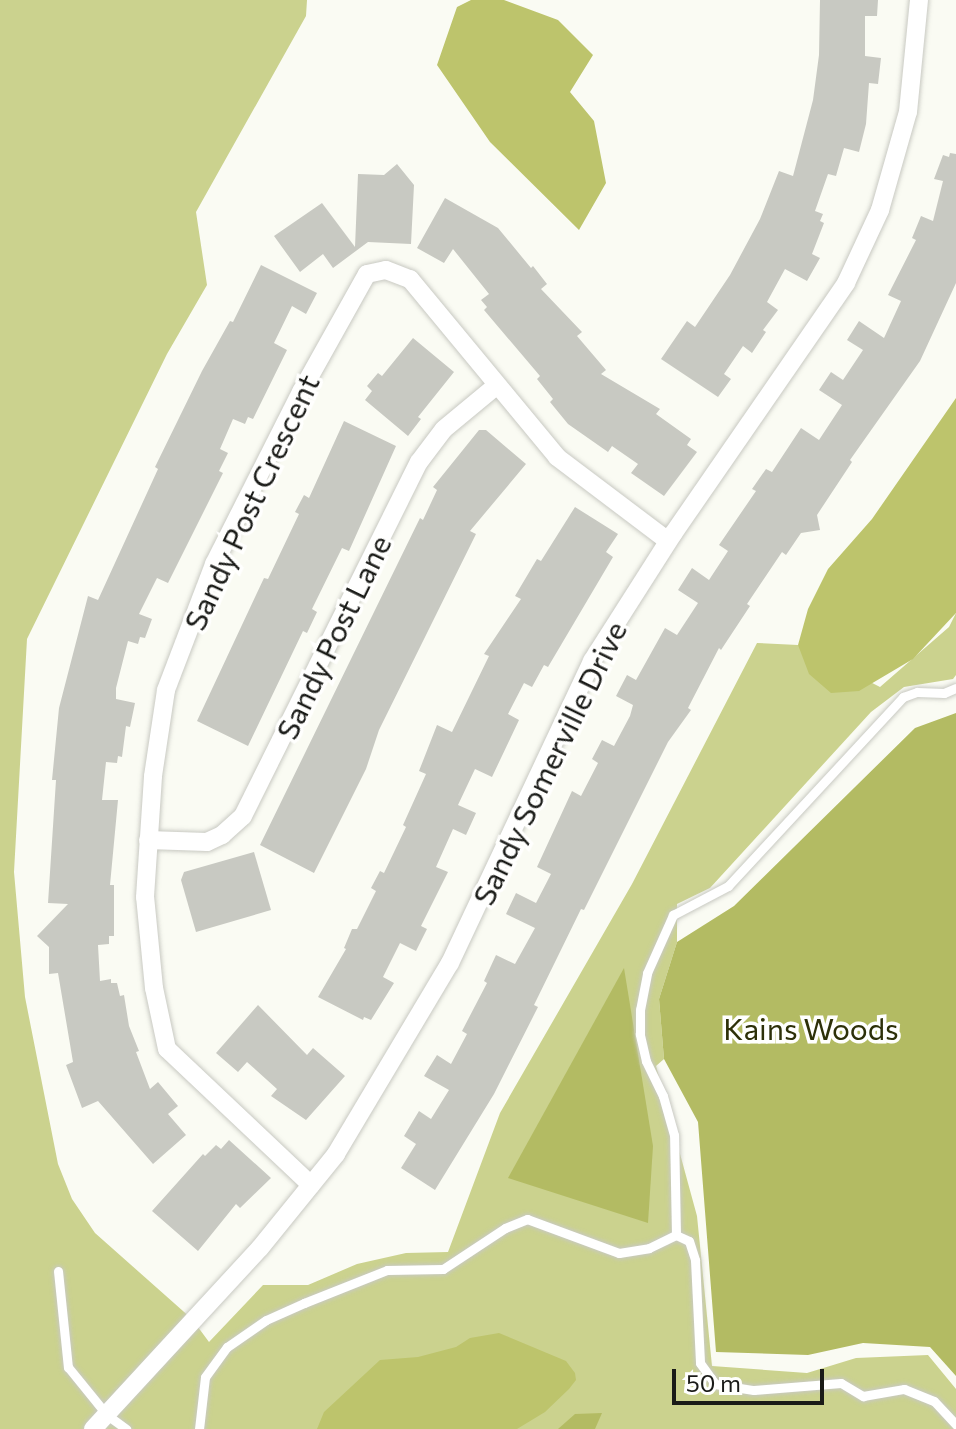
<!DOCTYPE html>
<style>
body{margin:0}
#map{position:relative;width:956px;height:1429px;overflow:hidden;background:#fafbf3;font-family:Commissioner,sans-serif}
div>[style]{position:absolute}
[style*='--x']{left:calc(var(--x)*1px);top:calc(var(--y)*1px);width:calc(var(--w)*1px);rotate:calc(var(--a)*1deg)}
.green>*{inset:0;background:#cbd28e}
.forest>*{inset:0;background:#b3bb63}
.water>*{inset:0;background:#bdc46c}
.building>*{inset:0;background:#c8c9c2}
.roads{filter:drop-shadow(0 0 2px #c8c9c2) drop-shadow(0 0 2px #c8c9c2)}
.lane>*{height:9px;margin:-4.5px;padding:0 4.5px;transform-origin:4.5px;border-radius:4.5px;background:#fff}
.street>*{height:18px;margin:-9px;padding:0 9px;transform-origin:9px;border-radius:9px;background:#fff}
span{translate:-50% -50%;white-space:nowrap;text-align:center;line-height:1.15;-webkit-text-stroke:7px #fffffe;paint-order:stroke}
.street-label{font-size:30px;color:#1a1b18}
.park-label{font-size:30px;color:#2d3009}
.scale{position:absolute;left:672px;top:1369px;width:152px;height:36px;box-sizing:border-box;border:4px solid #1a1b18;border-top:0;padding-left:10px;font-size:24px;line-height:28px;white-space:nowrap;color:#1a1b18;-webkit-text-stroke:6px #fffffe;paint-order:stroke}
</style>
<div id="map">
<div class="green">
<i style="clip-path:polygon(0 0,307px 0,306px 16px,196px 212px,207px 285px,167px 354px,27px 639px,14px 872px,25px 997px,58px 1164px,72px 1199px,95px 1233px,192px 1319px,209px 1342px,263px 1285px,308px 1285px,357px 1264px,406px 1253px,448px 1252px,500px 1113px,632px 884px,757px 643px,798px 645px,880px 687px,949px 627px,956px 613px,956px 675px,953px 679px,904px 687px,871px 712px,710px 888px,677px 904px,677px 942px,659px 999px,664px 1059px,656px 1066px,697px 1216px,712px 1366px,807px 1373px,856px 1358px,928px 1355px,956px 1389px,956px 1429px,0 1429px)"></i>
</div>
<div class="forest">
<i style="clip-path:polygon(956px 713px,956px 1376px,930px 1347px,863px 1343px,808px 1355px,716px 1352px,698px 1122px,664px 1059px,659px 999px,677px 942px,734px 906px,915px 728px)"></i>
<i style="clip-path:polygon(624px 968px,653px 1146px,648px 1223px,508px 1178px)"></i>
<i style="clip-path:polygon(602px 1413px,595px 1429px,558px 1429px,575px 1414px)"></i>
</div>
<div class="water">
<i style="clip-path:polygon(471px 0,504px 0,558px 20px,593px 55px,570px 92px,594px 121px,606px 183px,579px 230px,490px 142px,437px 65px,457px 7px)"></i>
<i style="clip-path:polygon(956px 398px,956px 613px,913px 659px,859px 691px,831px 693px,809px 674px,798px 645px,808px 609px,828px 569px,872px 519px)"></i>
<i style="clip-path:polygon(499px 1333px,566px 1361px,575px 1373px,576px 1380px,569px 1389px,545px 1412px,517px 1429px,317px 1429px,324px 1412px,380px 1360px,418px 1357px,456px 1347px,470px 1338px)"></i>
</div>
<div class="building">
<i style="clip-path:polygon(820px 0,878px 0,877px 16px,865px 16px,865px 56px,881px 58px,878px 84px,869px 83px,866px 124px,859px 152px,844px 148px,836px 176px,828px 174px,815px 211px,823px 214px,820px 221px,824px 223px,812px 254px,820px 258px,807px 281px,785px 269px,767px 302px,778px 310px,763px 330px,766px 332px,752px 353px,743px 346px,724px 374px,731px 379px,718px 397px,661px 359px,687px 321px,695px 327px,730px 275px,760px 219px,779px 171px,793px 176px,813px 100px,819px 55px)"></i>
<i style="clip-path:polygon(950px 153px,956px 154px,956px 283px,920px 361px,850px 460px,852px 462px,817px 515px,820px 530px,801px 533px,786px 555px,782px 552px,747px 604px,750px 606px,721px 650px,719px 648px,688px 708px,691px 710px,668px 742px,584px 910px,581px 909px,534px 1005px,538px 1007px,494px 1094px,435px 1190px,401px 1168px,416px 1144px,404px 1136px,419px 1111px,431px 1119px,449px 1090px,424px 1076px,437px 1055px,451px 1064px,467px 1034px,462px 1031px,487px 983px,484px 981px,496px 955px,515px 964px,535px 928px,506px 914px,516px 893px,536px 903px,551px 874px,537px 867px,572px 791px,581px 796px,598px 763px,592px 759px,602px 740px,614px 746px,630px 716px,633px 705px,616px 696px,627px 675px,636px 680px,665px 628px,677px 635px,698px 603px,678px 590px,692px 568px,709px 580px,728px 551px,719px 545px,756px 491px,752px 489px,766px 469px,772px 472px,801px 428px,819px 440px,842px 405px,819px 390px,831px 372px,843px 380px,863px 350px,847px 340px,859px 321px,884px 338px,901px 301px,888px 295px,916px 240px,912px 238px,921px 216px,933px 221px,943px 181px,934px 179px,943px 155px,949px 157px)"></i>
<i style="clip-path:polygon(397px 164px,414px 185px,411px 244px,368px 242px,333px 268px,323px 254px,300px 272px,274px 236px,322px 203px,355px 247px,358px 174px,384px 175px)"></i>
<i style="clip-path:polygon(445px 198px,498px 228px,531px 268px,533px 266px,547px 284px,541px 289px,582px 332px,577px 336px,606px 370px,601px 374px,660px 409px,656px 414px,691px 439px,687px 445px,697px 452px,664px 496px,631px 473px,638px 464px,612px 446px,608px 452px,568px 424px,550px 402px,553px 399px,537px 379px,540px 376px,484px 310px,487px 307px,481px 300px,489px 294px,453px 249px,444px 263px,417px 248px)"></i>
<i style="clip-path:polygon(261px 265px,317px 293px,306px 314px,292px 306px,274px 343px,287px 350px,253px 419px,248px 417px,245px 424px,233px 419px,220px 449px,228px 453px,219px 471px,223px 473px,168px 583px,157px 578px,139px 614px,152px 619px,145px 638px,140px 637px,138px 644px,128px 641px,116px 688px,116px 699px,135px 703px,130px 727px,126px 726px,122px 757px,118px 756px,117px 763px,106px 762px,102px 800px,118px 800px,110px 885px,114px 885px,114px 936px,109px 936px,109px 944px,98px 945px,100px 981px,111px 979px,111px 983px,117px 983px,120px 996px,124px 995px,129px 1026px,139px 1051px,136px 1052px,150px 1089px,158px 1082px,178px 1106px,168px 1114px,186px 1135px,153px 1164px,98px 1101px,82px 1108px,66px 1065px,73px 1062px,58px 973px,49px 974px,49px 947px,37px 936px,68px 904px,48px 903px,56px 780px,52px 780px,59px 708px,88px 596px,98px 600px,158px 469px,155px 467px,202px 371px,230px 321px,233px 322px)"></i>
<i style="clip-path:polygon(413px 338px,454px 372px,418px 417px,421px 419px,408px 436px,365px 400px,372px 391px,367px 386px,378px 373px,382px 376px)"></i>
<i style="clip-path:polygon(344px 421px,396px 446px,349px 551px,342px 548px,312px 609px,317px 612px,307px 633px,303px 631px,248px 746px,197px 721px,264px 578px,268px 579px,299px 514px,295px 512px,304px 495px,309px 498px)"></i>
<i style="clip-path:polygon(479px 430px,486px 430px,526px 464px,470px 531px,476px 534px,379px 730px,366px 769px,314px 873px,260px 845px,420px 518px,423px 520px,437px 490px,433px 487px)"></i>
<i style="clip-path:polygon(575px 507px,618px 534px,606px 552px,613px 557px,548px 667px,544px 665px,532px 687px,524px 683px,508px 714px,519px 720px,492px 777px,475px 769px,458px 805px,476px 813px,466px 835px,453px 829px,436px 867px,448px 872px,421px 926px,427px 929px,416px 951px,400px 943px,383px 977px,394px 983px,371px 1020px,364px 1017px,363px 1020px,318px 997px,346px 949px,344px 948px,352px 929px,357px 929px,376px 891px,371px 888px,380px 871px,384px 873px,406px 827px,403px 825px,426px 774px,419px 771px,437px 725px,452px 732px,489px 656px,484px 654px,521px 599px,515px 596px,537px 559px,541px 561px)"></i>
<i style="clip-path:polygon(254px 852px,271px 910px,196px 932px,181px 880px,184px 872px)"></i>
<i style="clip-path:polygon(258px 1005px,307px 1055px,313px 1048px,345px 1076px,306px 1120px,271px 1096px,277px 1089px,247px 1062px,238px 1072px,216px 1053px)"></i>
<i style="clip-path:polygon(229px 1140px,271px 1178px,240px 1208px,236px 1204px,198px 1251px,152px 1211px,203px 1154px,205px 1156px,216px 1145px,221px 1149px)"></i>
</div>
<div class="roads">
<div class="lane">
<i style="--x:676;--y:1235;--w:14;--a:25"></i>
<i style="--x:689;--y:1241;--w:20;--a:72"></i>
<i style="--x:695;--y:1260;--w:103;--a:87.2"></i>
<i style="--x:700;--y:1363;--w:26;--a:54"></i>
<i style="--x:715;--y:1384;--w:39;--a:9"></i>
<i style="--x:754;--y:1390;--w:87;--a:-4.6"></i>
<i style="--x:841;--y:1383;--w:26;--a:31"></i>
<i style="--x:863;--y:1396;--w:42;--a:-9.7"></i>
<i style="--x:904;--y:1389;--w:32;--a:22"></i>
<i style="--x:934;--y:1401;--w:33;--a:47"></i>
<i style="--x:58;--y:1271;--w:97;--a:84.1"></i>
<i style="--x:68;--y:1367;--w:62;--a:50.9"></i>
<i style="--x:107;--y:1415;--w:24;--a:36"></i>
<i style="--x:199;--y:1429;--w:52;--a:-83.4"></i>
<i style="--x:205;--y:1377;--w:37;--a:-54"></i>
<i style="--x:227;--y:1347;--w:47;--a:-34.7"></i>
<i style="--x:266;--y:1320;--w:42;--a:-24.1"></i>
<i style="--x:304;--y:1303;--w:89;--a:-21.7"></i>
<i style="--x:387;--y:1270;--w:56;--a:-1"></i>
<i style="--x:443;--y:1269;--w:74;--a:-33.5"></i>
<i style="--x:505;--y:1228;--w:24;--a:-22"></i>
<i style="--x:527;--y:1219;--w:98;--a:20.3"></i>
<i style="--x:619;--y:1253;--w:30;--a:-9"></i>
<i style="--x:649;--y:1248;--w:30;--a:-26"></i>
<i style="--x:676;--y:1235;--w:100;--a:-91.1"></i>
<i style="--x:674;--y:1135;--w:41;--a:-105.8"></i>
<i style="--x:663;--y:1096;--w:39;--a:-116"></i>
<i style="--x:646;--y:1061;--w:28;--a:-103"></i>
<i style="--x:640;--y:1034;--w:24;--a:-90"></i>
<i style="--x:640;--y:1010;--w:38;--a:-79"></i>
<i style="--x:647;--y:973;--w:64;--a:-65.9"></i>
<i style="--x:673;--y:915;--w:62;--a:-27.8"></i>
<i style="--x:728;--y:886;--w:258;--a:-47.2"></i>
<i style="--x:903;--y:697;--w:15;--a:-20"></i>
<i style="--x:917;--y:692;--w:27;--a:2"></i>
<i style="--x:944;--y:693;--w:13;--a:-23"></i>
</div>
<div class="street">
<i style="--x:148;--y:840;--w:59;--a:1.9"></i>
<i style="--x:207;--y:842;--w:17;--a:-25"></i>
<i style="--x:222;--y:835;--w:28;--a:-42"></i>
<i style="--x:243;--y:816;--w:395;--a:-63.6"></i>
<i style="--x:419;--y:462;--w:41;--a:-52.9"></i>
<i style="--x:444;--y:429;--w:67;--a:-39.6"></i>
<i style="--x:311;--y:1185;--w:198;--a:-136.6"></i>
<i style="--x:167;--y:1049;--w:62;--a:-102"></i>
<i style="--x:154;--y:988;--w:91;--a:-95.6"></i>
<i style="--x:145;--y:897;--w:121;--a:-86.2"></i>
<i style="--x:153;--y:776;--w:87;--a:-81.4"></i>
<i style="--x:166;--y:690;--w:135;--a:-69.1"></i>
<i style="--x:214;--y:564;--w:193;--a:-63.2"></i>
<i style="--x:301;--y:392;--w:135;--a:-60.8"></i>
<i style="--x:367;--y:274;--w:19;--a:-12"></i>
<i style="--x:386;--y:270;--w:26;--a:21"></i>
<i style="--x:410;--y:279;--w:231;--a:50.4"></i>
<i style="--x:557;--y:457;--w:139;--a:37.1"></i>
<i style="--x:93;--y:1429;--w:246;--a:-47.3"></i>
<i style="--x:260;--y:1248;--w:121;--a:-51"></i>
<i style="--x:336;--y:1154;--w:222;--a:-59.2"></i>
<i style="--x:450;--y:963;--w:334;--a:-64.8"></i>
<i style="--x:592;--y:661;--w:151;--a:-57.5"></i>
<i style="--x:673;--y:534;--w:305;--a:-55.4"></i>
<i style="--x:846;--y:283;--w:81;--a:-65"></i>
<i style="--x:880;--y:210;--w:102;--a:-74.1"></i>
<i style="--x:908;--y:112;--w:113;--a:-84.4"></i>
</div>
</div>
<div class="street-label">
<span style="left:251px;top:502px;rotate:-65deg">Sandy Post Crescent</span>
<span style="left:333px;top:637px;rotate:-64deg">Sandy Post Lane</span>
<span style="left:549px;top:763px;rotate:-64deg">Sandy Somerville Drive</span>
</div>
<div class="park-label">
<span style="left:811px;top:1028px">Kains Woods</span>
</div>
<div class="scale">50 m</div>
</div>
